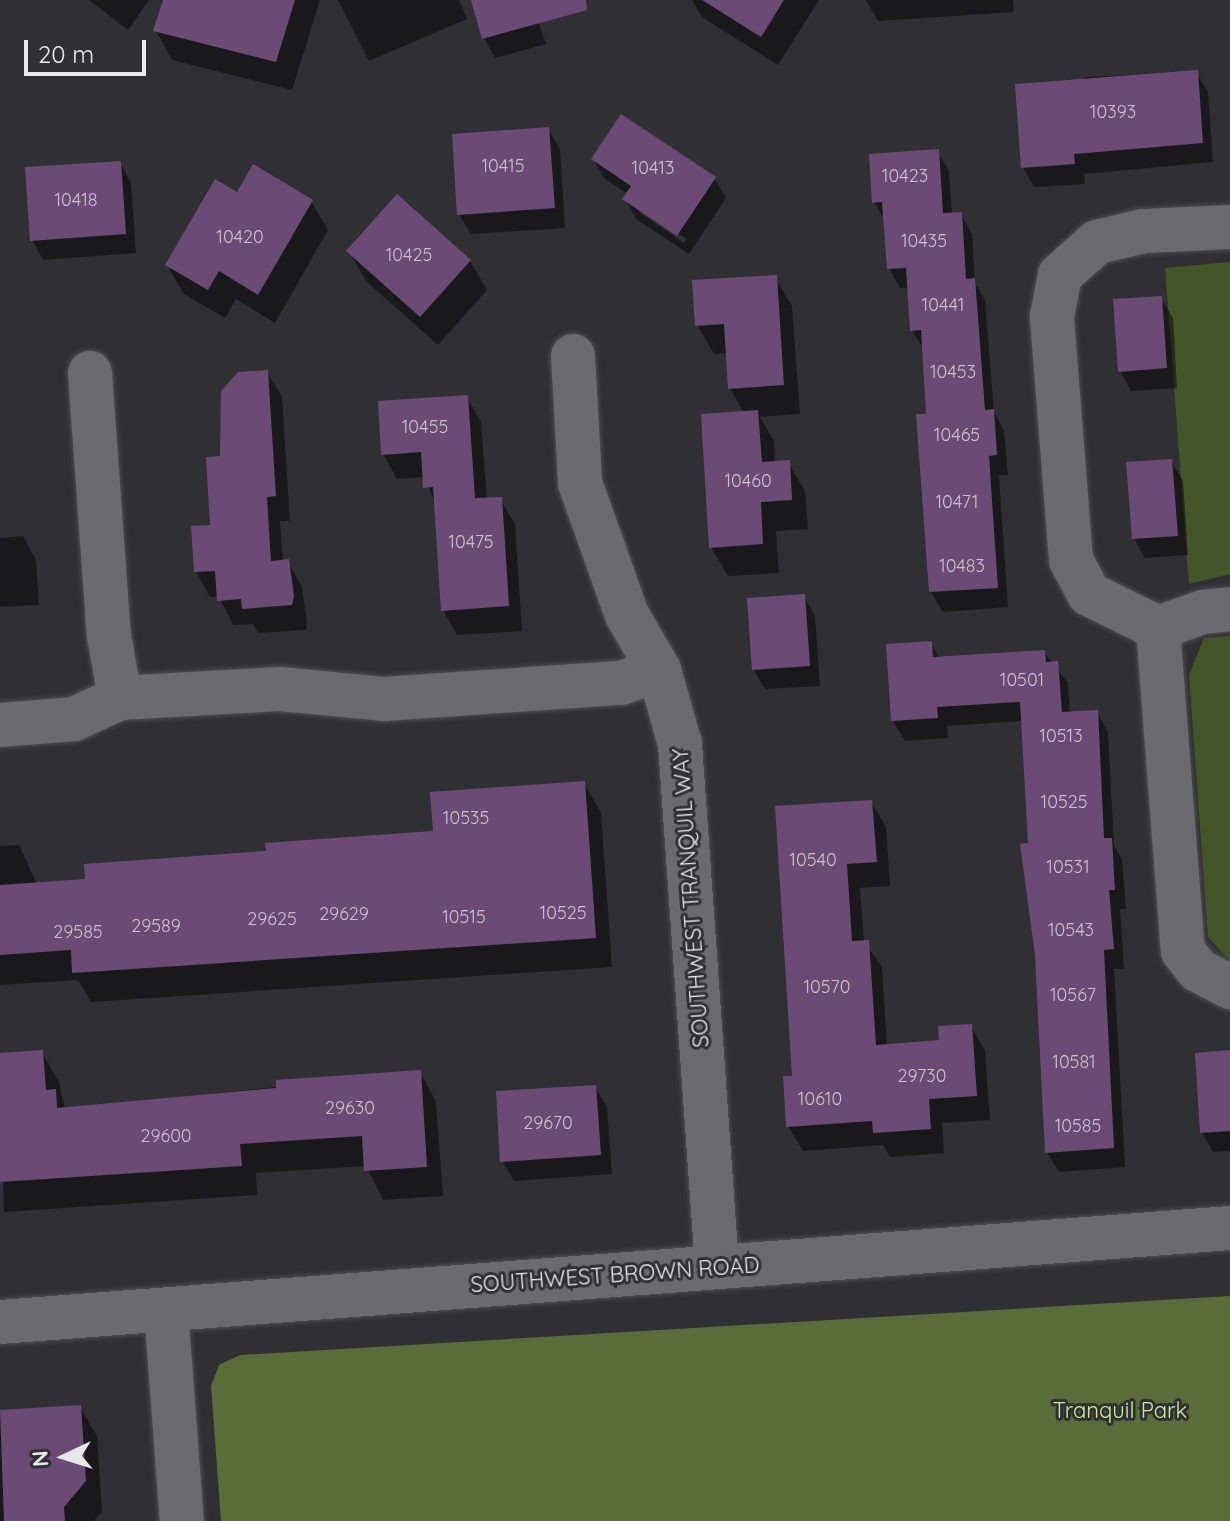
<!DOCTYPE html>
<style>
body{margin:0}
#map{position:relative;width:1230px;height:1521px;overflow:hidden;background:#303034;font-family:Quicksand,sans-serif}
div>[style]{position:absolute}
[style*='--x']{left:calc(var(--x)*1px);top:calc(var(--y)*1px);width:calc(var(--w)*1px);rotate:calc(var(--a)*1deg)}
.green>*{inset:0;background:#45552a}
.forest>*{inset:0;background:#596c3a}
.shadow>*{inset:0;background:#0007}
.building>*{inset:0;background:#6b4b76}
.roads{filter:drop-shadow(0 0 2px #4e4e51) drop-shadow(0 0 2px #4e4e51)}
.minor>*{height:44px;margin:-22px;padding:0 22px;transform-origin:22px;border-radius:22px;background:#6b6a6f}
span{translate:-50% -50%;white-space:nowrap;text-align:center;line-height:1.15;-webkit-text-stroke:6px #303034;paint-order:stroke}
.number-label{font-size:18px;color:#c9c0cd}
.number-label span{-webkit-text-stroke-width:0}
.street-label{font-size:22px;color:#e8e7ea}
.park-label{font-size:22px;color:#cae99b}
.north{position:absolute;left:24px;top:1417px;width:80px;height:80px;-webkit-text-stroke:6px #303034;paint-order:stroke;rotate:266deg;font-size:22px;font-weight:700;line-height:32px;text-align:center;color:#e8e7ea}
.north::after{content:'';display:block;margin:auto;width:28px;height:36px;background:#e8e7ea;clip-path:polygon(50% 0,100% 100%,50% 72%,0 100%)}
.scale{position:absolute;left:24px;top:40px;width:122px;height:36px;box-sizing:border-box;border:4px solid #e8e7ea;border-top:0;padding-left:10px;font-size:24px;line-height:28px;white-space:nowrap;color:#e8e7ea;-webkit-text-stroke:6px #303034;paint-order:stroke}
</style>
<div id="map">
<div class="green">
<i style="clip-path:polygon(1230px 262px,1230px 574px,1189px 584px,1165px 268px)"></i>
<i style="clip-path:polygon(1230px 636px,1230px 961px,1208px 937px,1189px 675px,1204px 638px)"></i>
</div>
<div class="forest">
<i style="clip-path:polygon(1230px 1296px,1230px 1521px,221px 1521px,211px 1386px,219px 1365px,240px 1355px)"></i>
</div>
<div class="shadow">
<i style="clip-path:polygon(89px 0,149px 0,128px 30px)"></i>
<i style="clip-path:polygon(165px 0,320px 0,292px 90px,172px 60px,156px 31px)"></i>
<i style="clip-path:polygon(338px 0,459px 0,467px 19px,369px 61px)"></i>
<i style="clip-path:polygon(484px 0,531px 0,546px 44px,495px 58px,484px 38px)"></i>
<i style="clip-path:polygon(692px 0,819px 0,778px 65px,702px 17px)"></i>
<i style="clip-path:polygon(866px 0,1013px 0,1014px 12px,878px 21px)"></i>
<i style="clip-path:polygon(1196px 72px,1208px 92px,1213px 162px,1084px 174px,1085px 184px,1034px 187px,1023px 167px,1085px 77px)"></i>
<i style="clip-path:polygon(548px 129px,560px 149px,565px 228px,471px 234px,459px 214px)"></i>
<i style="clip-path:polygon(937px 151px,949px 171px,952px 215px,961px 214px,972px 234px,975px 283px,985px 300px,994px 412px,1004px 431px,1008px 475px,999px 475px,1008px 607px,943px 612px,931px 592px,924px 350px,912px 330px,909px 288px,900px 288px,889px 268px,886px 222px,874px 202px)"></i>
<i style="clip-path:polygon(evenodd,593px 159px,714px 178px,726px 198px,689px 254px,636px 219px,625px 199px,628px 194px,605px 179px,593px 159px,639px 208px,687px 239px,684px 243px,639px 212px,639px 208px)"></i>
<i style="clip-path:polygon(120px 163px,131px 183px,136px 253px,43px 260px,32px 240px)"></i>
<i style="clip-path:polygon(237px 195px,311px 201px,328px 230px,275px 323px,236px 299px,225px 318px,184px 294px,167px 265px)"></i>
<i style="clip-path:polygon(349px 251px,470px 261px,487px 290px,438px 345px,366px 281px)"></i>
<i style="clip-path:polygon(775px 277px,792px 306px,800px 414px,760px 417px,774px 441px,775px 463px,788px 462px,805px 491px,808px 529px,776px 531px,779px 573px,728px 576px,711px 547px,744px 413px,730px 388px,728px 353px,714px 354px,697px 325px)"></i>
<i style="clip-path:polygon(1161px 298px,1173px 318px,1177px 388px,1131px 391px,1120px 371px)"></i>
<i style="clip-path:polygon(267px 372px,282px 397px,290px 521px,280px 521px,283px 562px,288px 562px,302px 587px,307px 623px,306px 630px,258px 633px,253px 624px,233px 625px,219px 596px,210px 597px,196px 572px,212px 526px,222px 458px)"></i>
<i style="clip-path:polygon(467px 397px,481px 422px,487px 500px,500px 499px,515px 524px,522px 631px,457px 635px,443px 610px,436px 506px,425px 477px,397px 479px,383px 454px)"></i>
<i style="clip-path:polygon(1171px 461px,1183px 481px,1188px 555px,1145px 558px,1134px 538px)"></i>
<i style="clip-path:polygon(23px 536px,36px 560px,39px 605px,0 607px,0 538px)"></i>
<i style="clip-path:polygon(804px 596px,815px 616px,820px 686px,765px 689px,754px 670px)"></i>
<i style="clip-path:polygon(931px 643px,940px 659px,1044px 652px,1068px 683px,1070px 714px,1097px 712px,1108px 732px,1114px 846px,1122px 860px,1126px 909px,1120px 909px,1124px 969px,1114px 969px,1125px 1167px,1059px 1172px,1047px 1152px,1023px 721px,947px 726px,948px 738px,905px 741px,893px 721px)"></i>
<i style="clip-path:polygon(584px 783px,601px 813px,612px 967px,91px 1002px,78px 980px,0 985px,0 846px,19px 845px,37px 884px,87px 881px,435px 833px)"></i>
<i style="clip-path:polygon(871px 802px,886px 827px,890px 886px,860px 888px,864px 942px,882px 967px,887px 1046px,941px 1042px,971px 1026px,985px 1051px,990px 1120px,942px 1123px,944px 1153px,890px 1157px,883px 1145px,803px 1151px,788px 1126px,795px 1078px,777px 808px)"></i>
<i style="clip-path:polygon(42px 1052px,59px 1082px,65px 1109px,420px 1072px,436px 1102px,443px 1196px,383px 1200px,366px 1166px,256px 1173px,257px 1195px,4px 1212px,0 1055px)"></i>
<i style="clip-path:polygon(1230px 1052px,1230px 1151px,1213px 1152px,1202px 1132px)"></i>
<i style="clip-path:polygon(595px 1087px,607px 1107px,612px 1174px,514px 1181px,502px 1161px)"></i>
<i style="clip-path:polygon(80px 1407px,97px 1436px,102px 1512px,94px 1521px,0 1521px,0 1412px)"></i>
</div>
<div class="building">
<i style="clip-path:polygon(163px 0,295px 0,276px 62px,153px 31px)"></i>
<i style="clip-path:polygon(471px 0,586px 0,587px 10px,482px 39px)"></i>
<i style="clip-path:polygon(702px 0,784px 0,761px 37px)"></i>
<i style="clip-path:polygon(1198px 70px,1203px 143px,1074px 154px,1075px 164px,1021px 168px,1015px 84px)"></i>
<i style="clip-path:polygon(621px 114px,716px 177px,677px 236px,622px 199px,631px 186px,591px 159px)"></i>
<i style="clip-path:polygon(549px 127px,555px 208px,457px 215px,452px 134px)"></i>
<i style="clip-path:polygon(939px 149px,943px 213px,962px 212px,966px 279px,975px 278px,985px 410px,994px 409px,997px 455px,989px 456px,998px 588px,929px 592px,916px 414px,926px 414px,921px 330px,910px 331px,906px 268px,887px 269px,882px 202px,872px 203px,869px 154px)"></i>
<i style="clip-path:polygon(121px 161px,126px 234px,30px 241px,25px 167px)"></i>
<i style="clip-path:polygon(253px 164px,313px 200px,258px 295px,219px 271px,208px 290px,165px 265px,215px 179px,237px 192px)"></i>
<i style="clip-path:polygon(397px 194px,471px 260px,420px 317px,346px 251px)"></i>
<i style="clip-path:polygon(777px 275px,784px 385px,728px 389px,724px 324px,695px 326px,692px 280px)"></i>
<i style="clip-path:polygon(1162px 296px,1167px 368px,1118px 372px,1113px 299px)"></i>
<i style="clip-path:polygon(268px 370px,276px 496px,267px 497px,271px 561px,289px 559px,294px 596px,292px 605px,242px 609px,241px 599px,217px 601px,215px 571px,194px 572px,191px 526px,210px 525px,206px 457px,220px 456px,221px 391px,238px 372px)"></i>
<i style="clip-path:polygon(468px 395px,475px 498px,502px 497px,509px 606px,441px 611px,433px 487px,423px 488px,421px 452px,381px 455px,378px 401px)"></i>
<i style="clip-path:polygon(758px 410px,762px 462px,790px 460px,792px 500px,761px 502px,763px 544px,709px 548px,701px 414px)"></i>
<i style="clip-path:polygon(1172px 459px,1178px 536px,1132px 539px,1126px 462px)"></i>
<i style="clip-path:polygon(805px 594px,810px 666px,752px 670px,747px 598px)"></i>
<i style="clip-path:polygon(932px 641px,933px 657px,1045px 650px,1046px 662px,1058px 661px,1062px 712px,1098px 710px,1104px 838px,1112px 838px,1115px 890px,1109px 890px,1114px 949px,1104px 950px,1114px 1148px,1045px 1153px,1035px 955px,1020px 844px,1028px 843px,1020px 702px,937px 707px,938px 718px,891px 721px,886px 644px)"></i>
<i style="clip-path:polygon(585px 781px,596px 938px,72px 973px,71px 950px,0 955px,0 885px,85px 879px,84px 864px,266px 851px,265px 843px,433px 831px,430px 792px)"></i>
<i style="clip-path:polygon(872px 800px,877px 862px,847px 864px,852px 941px,869px 940px,876px 1045px,939px 1040px,938px 1026px,972px 1024px,977px 1096px,929px 1099px,931px 1129px,873px 1133px,872px 1121px,786px 1127px,783px 1076px,792px 1076px,775px 806px)"></i>
<i style="clip-path:polygon(43px 1050px,46px 1090px,56px 1089px,57px 1108px,276px 1088px,276px 1080px,421px 1070px,427px 1167px,364px 1171px,362px 1136px,240px 1144px,242px 1166px,0 1182px,0 1053px)"></i>
<i style="clip-path:polygon(1230px 1050px,1230px 1131px,1200px 1133px,1195px 1053px)"></i>
<i style="clip-path:polygon(596px 1085px,601px 1155px,500px 1162px,496px 1091px)"></i>
<i style="clip-path:polygon(81px 1405px,86px 1481px,64px 1507px,65px 1521px,4px 1521px,0 1410px)"></i>
</div>
<div class="roads">
<div class="minor">
<i style="--x:573;--y:356;--w:127;--a:86.8"></i>
<i style="--x:580;--y:483;--w:140;--a:70.4"></i>
<i style="--x:627;--y:615;--w:64;--a:59.8"></i>
<i style="--x:659;--y:670;--w:77;--a:74.2"></i>
<i style="--x:680;--y:744;--w:524;--a:85.95"></i>
<i style="--x:90;--y:373;--w:263;--a:85.9"></i>
<i style="--x:109;--y:635;--w:64;--a:80.1"></i>
<i style="--x:1158;--y:628;--w:77;--a:-153.8"></i>
<i style="--x:1089;--y:594;--w:38;--a:-118"></i>
<i style="--x:1071;--y:560;--w:245;--a:-94.5"></i>
<i style="--x:1052;--y:316;--w:42;--a:-79"></i>
<i style="--x:1060;--y:275;--w:50;--a:-41.7"></i>
<i style="--x:1097;--y:242;--w:48;--a:-13.2"></i>
<i style="--x:1144;--y:231;--w:86;--a:-2.7"></i>
<i style="--x:1158;--y:628;--w:324;--a:85.6"></i>
<i style="--x:1183;--y:951;--w:24;--a:52"></i>
<i style="--x:1198;--y:970;--w:36;--a:28"></i>
<i style="--x:1158;--y:628;--w:48;--a:-19.6"></i>
<i style="--x:1203;--y:612;--w:27;--a:-6"></i>
<i style="--x:0;--y:725;--w:74;--a:-4.6"></i>
<i style="--x:74;--y:719;--w:51;--a:-24.5"></i>
<i style="--x:120;--y:698;--w:160;--a:-3.2"></i>
<i style="--x:280;--y:689;--w:104;--a:5.5"></i>
<i style="--x:384;--y:699;--w:238;--a:-3.9"></i>
<i style="--x:621;--y:683;--w:40;--a:-18.9"></i>
<i style="--x:166;--y:1310;--w:212;--a:85.7"></i>
<i style="--x:0;--y:1322;--w:1234;--a:-4.37"></i>
</div>
</div>
<div class="number-label">
<span style="left:1113px;top:112px">10393</span>
<span style="left:503px;top:166px">10415</span>
<span style="left:653px;top:168px">10413</span>
<span style="left:905px;top:176px">10423</span>
<span style="left:76px;top:200px">10418</span>
<span style="left:240px;top:237px">10420</span>
<span style="left:924px;top:241px">10435</span>
<span style="left:409px;top:255px">10425</span>
<span style="left:943px;top:305px">10441</span>
<span style="left:953px;top:372px">10453</span>
<span style="left:425px;top:427px">10455</span>
<span style="left:957px;top:435px">10465</span>
<span style="left:748px;top:481px">10460</span>
<span style="left:957px;top:502px">10471</span>
<span style="left:471px;top:542px">10475</span>
<span style="left:962px;top:566px">10483</span>
<span style="left:1022px;top:680px">10501</span>
<span style="left:1061px;top:736px">10513</span>
<span style="left:1064px;top:802px">10525</span>
<span style="left:466px;top:818px">10535</span>
<span style="left:813px;top:860px">10540</span>
<span style="left:1068px;top:867px">10531</span>
<span style="left:563px;top:913px">10525</span>
<span style="left:344px;top:914px">29629</span>
<span style="left:464px;top:917px">10515</span>
<span style="left:272px;top:919px">29625</span>
<span style="left:156px;top:926px">29589</span>
<span style="left:1071px;top:930px">10543</span>
<span style="left:78px;top:932px">29585</span>
<span style="left:827px;top:987px">10570</span>
<span style="left:1073px;top:995px">10567</span>
<span style="left:1074px;top:1062px">10581</span>
<span style="left:922px;top:1076px">29730</span>
<span style="left:820px;top:1099px">10610</span>
<span style="left:350px;top:1108px">29630</span>
<span style="left:548px;top:1123px">29670</span>
<span style="left:1078px;top:1126px">10585</span>
<span style="left:166px;top:1136px">29600</span>
</div>
<div class="street-label">
<span style="left:691px;top:898px;rotate:-94deg">SOUTHWEST TRANQUIL WAY</span>
<span style="left:615px;top:1275px;rotate:-4deg">SOUTHWEST BROWN ROAD</span>
</div>
<div class="park-label">
<span style="left:1120px;top:1411px">Tranquil Park</span>
</div>
<div class="north">N</div>
<div class="scale">20 m</div>
</div>
